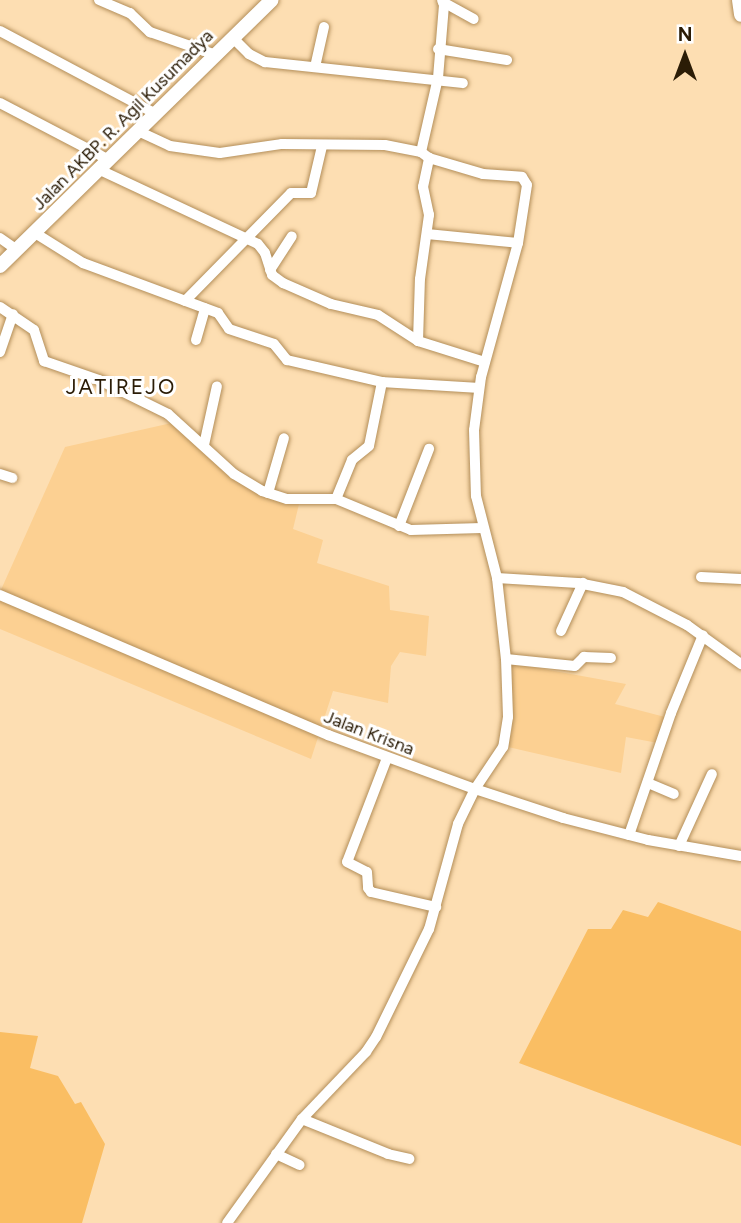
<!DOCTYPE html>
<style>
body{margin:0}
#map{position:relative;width:741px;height:1223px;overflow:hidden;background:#fddeb2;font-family:Figtree,sans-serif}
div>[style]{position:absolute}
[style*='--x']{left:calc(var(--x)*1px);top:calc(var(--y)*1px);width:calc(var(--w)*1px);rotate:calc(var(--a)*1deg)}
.built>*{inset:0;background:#fcd092}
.green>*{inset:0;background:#fabe63}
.roads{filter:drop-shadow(0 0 2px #b38e59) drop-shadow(0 0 2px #b38e59)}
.street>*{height:10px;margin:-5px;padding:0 5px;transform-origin:5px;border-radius:5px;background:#fff}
.secondary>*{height:14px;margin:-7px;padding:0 7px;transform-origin:7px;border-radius:7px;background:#fff}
span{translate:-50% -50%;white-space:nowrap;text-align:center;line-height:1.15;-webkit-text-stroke:6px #fff;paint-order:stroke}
.street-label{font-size:18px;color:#2b1c06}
.quarter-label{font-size:21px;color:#2b1c06;letter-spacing:2px}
.north{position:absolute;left:650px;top:21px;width:70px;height:70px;-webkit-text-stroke:5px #fff;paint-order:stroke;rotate:0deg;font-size:19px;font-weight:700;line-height:28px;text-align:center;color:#2b1c06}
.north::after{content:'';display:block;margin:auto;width:24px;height:32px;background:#2b1c06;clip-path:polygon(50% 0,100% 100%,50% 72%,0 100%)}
</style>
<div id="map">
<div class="built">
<i style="clip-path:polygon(176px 422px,241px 482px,300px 500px,293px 529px,323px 540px,317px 563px,389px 586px,390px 610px,429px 616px,426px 656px,400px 652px,391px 666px,388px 703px,333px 691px,311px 759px,0 629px,0 592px,65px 447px)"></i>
<i style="clip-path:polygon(510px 663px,626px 684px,615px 704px,665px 717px,658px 743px,626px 737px,621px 773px,508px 747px,512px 729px)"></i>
</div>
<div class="green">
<i style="clip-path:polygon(658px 902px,741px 931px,741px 1146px,519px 1063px,588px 929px,611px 929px,623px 910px,648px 917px)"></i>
<i style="clip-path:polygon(0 1032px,38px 1036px,30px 1068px,58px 1076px,75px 1104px,81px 1102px,105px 1144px,82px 1223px,0 1223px)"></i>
</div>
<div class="roads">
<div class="street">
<i style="--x:99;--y:0;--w:34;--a:23"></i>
<i style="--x:130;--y:13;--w:28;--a:44"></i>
<i style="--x:150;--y:32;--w:70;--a:19.2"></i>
<i style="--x:443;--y:2;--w:35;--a:29"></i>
<i style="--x:0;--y:31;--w:177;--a:28"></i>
<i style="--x:233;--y:38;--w:23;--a:45"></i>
<i style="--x:249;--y:54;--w:18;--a:27"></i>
<i style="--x:265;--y:62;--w:199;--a:6.1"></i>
<i style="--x:438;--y:49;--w:70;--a:9.1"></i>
<i style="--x:315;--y:67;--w:41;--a:-77.3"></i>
<i style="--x:0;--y:103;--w:123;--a:27.6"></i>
<i style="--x:138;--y:131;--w:35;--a:25"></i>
<i style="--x:170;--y:146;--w:50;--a:8"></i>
<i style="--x:220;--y:153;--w:63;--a:-8.3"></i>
<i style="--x:282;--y:144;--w:103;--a:0.6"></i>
<i style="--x:385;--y:145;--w:37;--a:11"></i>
<i style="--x:421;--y:152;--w:10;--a:37"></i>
<i style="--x:429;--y:158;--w:56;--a:16.5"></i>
<i style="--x:483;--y:174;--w:39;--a:4"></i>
<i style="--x:522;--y:177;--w:9;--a:58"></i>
<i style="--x:527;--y:185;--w:59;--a:98.8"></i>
<i style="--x:518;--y:243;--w:139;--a:105.4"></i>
<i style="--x:481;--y:377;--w:53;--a:97.5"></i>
<i style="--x:474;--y:430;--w:66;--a:88.3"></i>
<i style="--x:476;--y:496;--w:85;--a:75.6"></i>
<i style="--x:497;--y:578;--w:81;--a:83.7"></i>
<i style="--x:506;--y:659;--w:58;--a:88"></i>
<i style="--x:508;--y:717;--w:30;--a:99"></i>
<i style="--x:503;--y:747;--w:50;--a:123.7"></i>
<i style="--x:475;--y:789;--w:39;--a:116"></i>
<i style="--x:458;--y:824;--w:109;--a:105.4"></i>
<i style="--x:429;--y:929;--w:120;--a:116.1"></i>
<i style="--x:376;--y:1037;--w:18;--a:124"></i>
<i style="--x:366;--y:1052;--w:93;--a:133.7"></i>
<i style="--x:302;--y:1119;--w:128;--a:125.8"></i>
<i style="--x:421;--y:152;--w:76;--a:-77.1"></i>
<i style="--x:438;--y:78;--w:73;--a:-85.3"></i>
<i style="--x:444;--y:5;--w:5;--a:-112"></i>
<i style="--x:100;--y:170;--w:174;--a:25.1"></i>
<i style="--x:258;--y:244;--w:11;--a:52"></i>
<i style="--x:265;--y:253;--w:23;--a:72"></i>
<i style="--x:272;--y:275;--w:14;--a:36"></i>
<i style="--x:283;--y:283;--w:52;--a:23.6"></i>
<i style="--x:331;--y:304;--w:48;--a:13.2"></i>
<i style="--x:378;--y:315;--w:48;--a:33"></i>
<i style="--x:418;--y:341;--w:70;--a:17.4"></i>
<i style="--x:35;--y:233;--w:57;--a:32"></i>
<i style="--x:83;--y:263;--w:144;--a:20.3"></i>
<i style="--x:218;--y:313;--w:19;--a:55"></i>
<i style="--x:229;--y:329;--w:47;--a:18.4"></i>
<i style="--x:274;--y:344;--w:21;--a:51"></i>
<i style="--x:287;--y:360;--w:98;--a:13"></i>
<i style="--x:382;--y:382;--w:65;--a:101.5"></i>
<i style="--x:369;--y:446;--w:22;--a:141"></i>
<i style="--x:352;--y:460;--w:42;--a:112.3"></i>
<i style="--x:427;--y:234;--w:91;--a:5.6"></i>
<i style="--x:0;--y:238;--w:21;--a:35"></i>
<i style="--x:270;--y:270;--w:40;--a:-57.1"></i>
<i style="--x:185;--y:301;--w:151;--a:-45.5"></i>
<i style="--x:291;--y:193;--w:20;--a:0"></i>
<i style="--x:311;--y:193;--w:48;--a:-76.8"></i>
<i style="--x:0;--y:307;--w:41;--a:34.1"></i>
<i style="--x:34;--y:330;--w:33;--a:72"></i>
<i style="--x:44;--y:361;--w:58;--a:19.1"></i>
<i style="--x:99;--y:380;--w:77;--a:26.2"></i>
<i style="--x:168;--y:414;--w:89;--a:42.3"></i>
<i style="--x:234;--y:474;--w:33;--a:31"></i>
<i style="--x:262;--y:491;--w:26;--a:18"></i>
<i style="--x:287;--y:499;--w:49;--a:0"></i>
<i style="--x:336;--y:499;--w:81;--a:22.5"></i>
<i style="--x:411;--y:530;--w:71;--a:-1.6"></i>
<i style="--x:196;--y:340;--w:33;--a:-74"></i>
<i style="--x:418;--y:341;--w:62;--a:-88.2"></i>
<i style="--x:420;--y:279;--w:65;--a:-82"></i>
<i style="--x:429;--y:215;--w:29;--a:-102"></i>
<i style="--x:423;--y:187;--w:30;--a:-78"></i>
<i style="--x:0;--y:352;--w:40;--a:-71.1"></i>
<i style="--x:382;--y:382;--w:97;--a:3.5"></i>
<i style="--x:204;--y:445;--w:60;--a:-77.6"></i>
<i style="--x:0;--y:474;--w:13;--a:18"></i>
<i style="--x:268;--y:493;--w:57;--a:-73.8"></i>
<i style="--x:399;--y:526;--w:83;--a:-68.7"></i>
<i style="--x:701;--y:577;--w:40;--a:2.9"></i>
<i style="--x:497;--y:578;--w:81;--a:3.5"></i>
<i style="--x:578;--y:583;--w:46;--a:11.3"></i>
<i style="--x:623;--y:592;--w:72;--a:27.3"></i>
<i style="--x:687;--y:625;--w:67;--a:35.8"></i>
<i style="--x:0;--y:595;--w:357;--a:23.1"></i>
<i style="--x:328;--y:735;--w:157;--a:20.2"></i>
<i style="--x:475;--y:789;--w:93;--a:18.2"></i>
<i style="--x:563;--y:818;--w:88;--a:14.5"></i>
<i style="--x:648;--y:840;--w:94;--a:9.8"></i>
<i style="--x:561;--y:631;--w:53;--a:-65.4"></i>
<i style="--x:506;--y:659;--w:69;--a:5.8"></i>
<i style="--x:575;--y:666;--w:13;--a:-45"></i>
<i style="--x:584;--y:657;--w:27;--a:2"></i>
<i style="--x:387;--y:758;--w:111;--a:111"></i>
<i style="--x:347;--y:862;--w:22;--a:27"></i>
<i style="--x:367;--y:872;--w:16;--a:86"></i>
<i style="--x:368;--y:888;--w:5;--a:53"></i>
<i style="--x:371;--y:892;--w:67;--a:13"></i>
<i style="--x:648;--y:783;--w:28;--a:23"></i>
<i style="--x:629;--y:835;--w:129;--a:-71"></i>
<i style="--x:671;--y:713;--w:84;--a:-67.7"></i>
<i style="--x:679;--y:846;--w:79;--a:-65.4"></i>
<i style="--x:302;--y:1119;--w:93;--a:22.1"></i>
<i style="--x:388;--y:1154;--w:22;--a:13"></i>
<i style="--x:276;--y:1154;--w:26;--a:25"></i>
</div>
<div class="secondary">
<i style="--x:739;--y:0;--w:15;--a:82"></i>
<i style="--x:0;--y:266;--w:380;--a:-44.4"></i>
</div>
</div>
<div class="street-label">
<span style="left:123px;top:120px;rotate:-45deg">Jalan AKBP. R. Agil Kusumadya</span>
<span style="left:369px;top:733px;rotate:21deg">Jalan Krisna</span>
</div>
<div class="quarter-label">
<span style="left:121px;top:387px">JATIREJO</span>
</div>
<div class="north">N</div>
</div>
